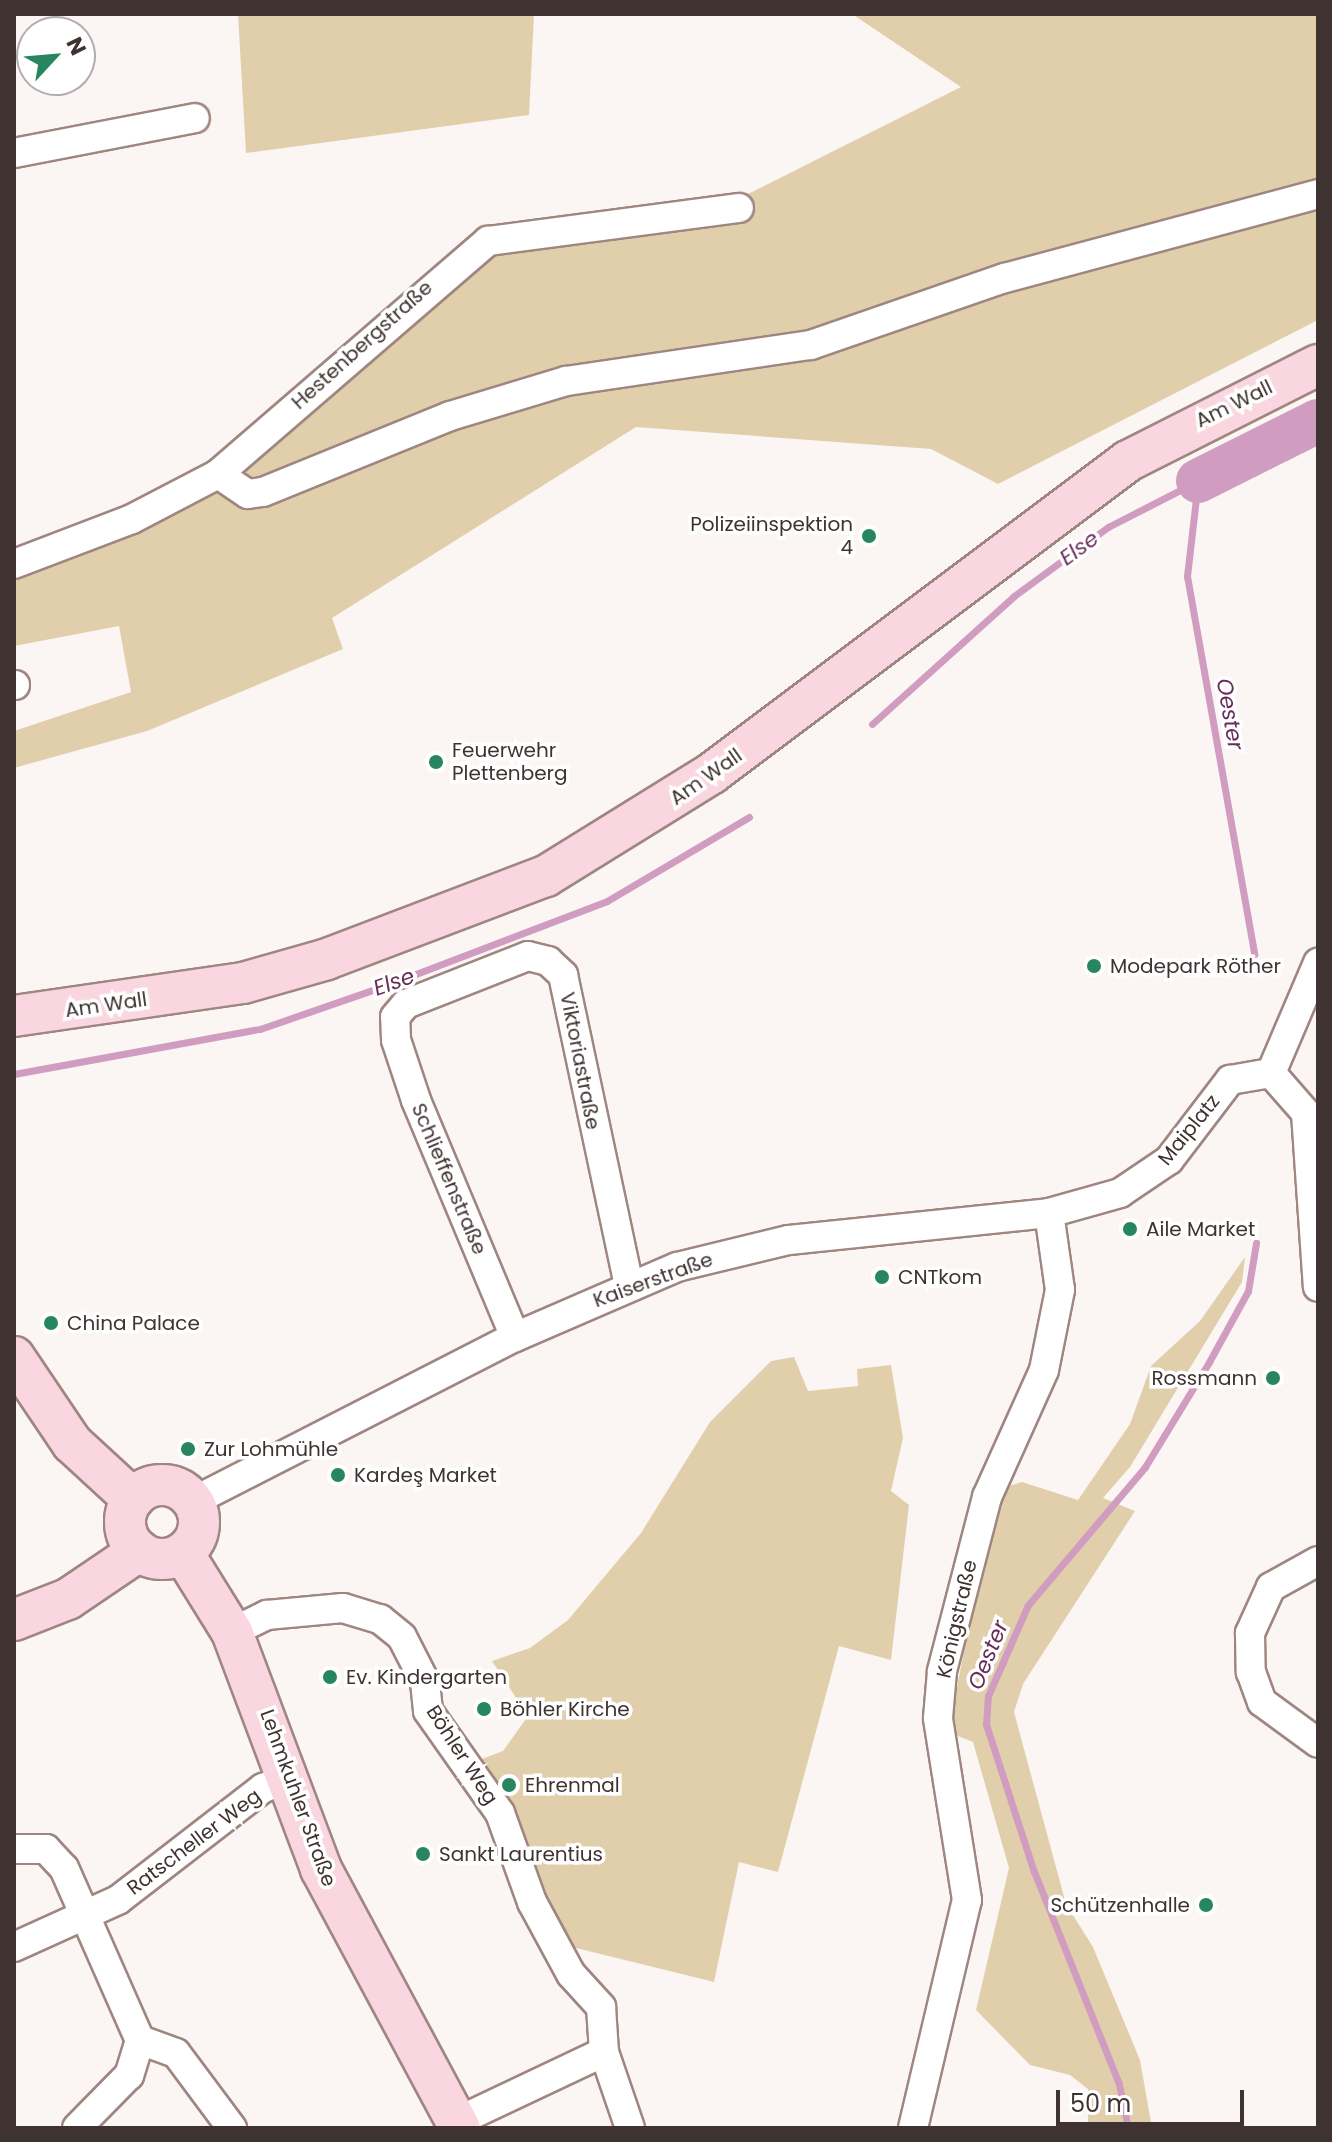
<!DOCTYPE html>
<html>
<head>
<meta charset="utf-8">
<style>
  body { margin:0 }
  #map { position:relative; width:1332px; height:2142px; overflow:hidden; background:#fbf6f4; font-family:Poppins,sans-serif }
  div>[style] { position:absolute }
  .green>* { inset:0; background:#e1cfac }
  .stream>* { height:7px; margin:-3.5px; padding:0 3.5px; transform-origin:3.5px; border-radius:3.5px; background:#d09dc0 }
  .river>* { height:44px; margin:-22px; padding:0 22px; transform-origin:22px; border-radius:22px; background:#d09dc0 }
  .roads { filter:drop-shadow(2px 0 #9f8681) drop-shadow(-2px 0 #9f8681) drop-shadow(0 2px #9f8681) drop-shadow(0 -2px #9f8681) }
  .street>* { height:28px; margin:-14px; padding:0 14px; transform-origin:14px; border-radius:14px; background:#fff }
  .secondary>* { height:40px; margin:-20px; padding:0 20px; transform-origin:20px; border-radius:20px; background:#fad7e0 }
  .secondary>.ring { margin:-20px; padding:0; box-sizing:content-box; background:none; border:40px solid #fad7e0; border-radius:50% }
  .dots>* { width:22px; height:22px; translate:-50% -50%; box-sizing:border-box; border:4px solid #fff; border-radius:50% }
  span { translate:-50% -50%; white-space:nowrap; text-align:center; line-height:1.15; -webkit-text-stroke:7px #fff; paint-order:stroke }
  .street-label { font-size:20px; color:#3e3331 }
  .poi-label { font-size:20px; color:#3e3331 }
  .right { translate:-100% -50%; text-align:right }
  .left { translate:0 -50%; text-align:left }
  .water-label { font-size:22px; color:#692c59; font-style:italic }
  .frame { position:absolute; inset:0; border:16px solid #3e3331; pointer-events:none }
  .north { position:absolute; left:16px; top:16px; width:80px; height:80px; box-sizing:border-box; background:#fff; border:2px solid #b2adad; border-radius:50%; rotate:64deg; font-size:22px; font-weight:700; line-height:32px; text-align:center; color:#3e3331 }
  .north::after { content:''; display:block; margin:auto; width:28px; height:36px; background:#27865f; clip-path:polygon(50% 0,100% 100%,50% 72%,0 100%) }
  .scale { position:absolute; left:1056px; top:2090px; width:188px; height:36px; box-sizing:border-box; border:4px solid #3e3331; border-top:0; padding-left:10px; font-size:24px; line-height:28px; white-space:nowrap; color:#3e3331; -webkit-text-stroke:6px #fff; paint-order:stroke }
</style>
</head>
<body>
<div id="map">
  <div class="green">
    <div style="clip-path:polygon(238px 14px,534px 14px,529px 115px,246px 153px)"></div>
    <div style="clip-path:polygon(852px 14px,1318px 14px,1318px 320px,998px 484px,931px 449px,636px 427px,332px 618px,343px 649px,147px 731px,14px 768px,14px 731px,131px 692px,119px 626px,14px 646px,14px 564px,218px 474px,488px 241px,708px 214px,961px 87px)"></div>
    <div style="clip-path:polygon(1245px 1257px,1242px 1282px,1130px 1467px,1103px 1498px,1135px 1511px,1023px 1684px,1014px 1712px,1066px 1904px,1093px 1947px,1140px 2060px,1152px 2128px,1088px 2128px,1088px 2089px,1070px 2075px,1030px 2065px,976px 2010px,1009px 1868px,973px 1742px,953px 1734px,954px 1702px,996px 1490px,1022px 1482px,1078px 1500px,1130px 1424px,1151px 1366px,1200px 1321px)"></div>
    <div style="clip-path:polygon(794px 1357px,808px 1391px,858px 1386px,857px 1369px,891px 1365px,903px 1438px,891px 1491px,909px 1505px,891px 1660px,839px 1646px,778px 1872px,739px 1862px,714px 1982px,564px 1945px,474px 1762px,503px 1751px,528px 1716px,492px 1661px,530px 1648px,568px 1620px,641px 1533px,710px 1422px,771px 1361px)"></div>
  </div>
  <div class="stream">
    <div style="left:1198px;top:481px;width:96px;rotate:96.6deg"></div>
    <div style="left:1187px;top:576px;width:384px;rotate:79.9deg"></div>
    <div style="left:872px;top:724px;width:191px;rotate:-42deg"></div>
    <div style="left:1014px;top:596px;width:117px;rotate:-36.3deg"></div>
    <div style="left:1108px;top:527px;width:101px;rotate:-27.1deg"></div>
    <div style="left:14px;top:1074px;width:250px;rotate:-10.4deg"></div>
    <div style="left:260px;top:1029px;width:134px;rotate:-19.1deg"></div>
    <div style="left:387px;top:985px;width:235px;rotate:-20.9deg"></div>
    <div style="left:607px;top:901px;width:165px;rotate:-30.6deg"></div>
    <div style="left:1128px;top:2128px;width:45px;rotate:-101.6deg"></div>
    <div style="left:1119px;top:2084px;width:228px;rotate:-111.8deg"></div>
    <div style="left:1034px;top:1872px;width:156px;rotate:-108deg"></div>
    <div style="left:986px;top:1724px;width:28px;rotate:-86deg"></div>
    <div style="left:988px;top:1696px;width:99px;rotate:-66.3deg"></div>
    <div style="left:1028px;top:1605px;width:181px;rotate:-49.7deg"></div>
    <div style="left:1145px;top:1467px;width:123px;rotate:-58.6deg"></div>
    <div style="left:1209px;top:1362px;width:81px;rotate:-61.2deg"></div>
    <div style="left:1248px;top:1291px;width:49px;rotate:-80.5deg"></div>
  </div>
  <div class="river">
    <div style="left:1198px;top:481px;width:134px;rotate:-26.6deg"></div>
  </div>
  <div class="roads">
    <div class="street">
      <div style="left:14px;top:153px;width:184px;rotate:-10.9deg"></div>
      <div style="left:218px;top:474px;width:36px;rotate:34deg"></div>
      <div style="left:248px;top:494px;width:15px;rotate:-8deg"></div>
      <div style="left:263px;top:492px;width:202px;rotate:-22.1deg"></div>
      <div style="left:450px;top:416px;width:121px;rotate:-16.8deg"></div>
      <div style="left:566px;top:381px;width:248px;rotate:-8.4deg"></div>
      <div style="left:811px;top:345px;width:205px;rotate:-19.1deg"></div>
      <div style="left:1005px;top:278px;width:324px;rotate:-15deg"></div>
      <div style="left:14px;top:564px;width:126px;rotate:-20.9deg"></div>
      <div style="left:132px;top:519px;width:97px;rotate:-27.6deg"></div>
      <div style="left:218px;top:474px;width:357px;rotate:-40.8deg"></div>
      <div style="left:488px;top:241px;width:253px;rotate:-7.5deg"></div>
      <div style="left:14px;top:685px;width:1px"></div>
      <div style="left:1271px;top:1073px;width:53px;rotate:48.8deg"></div>
      <div style="left:1306px;top:1113px;width:174px;rotate:86.1deg"></div>
      <div style="left:1271px;top:1073px;width:120px;rotate:-66.9deg"></div>
      <div style="left:515px;top:1337px;width:257px;rotate:-112.7deg"></div>
      <div style="left:416px;top:1100px;width:63px;rotate:-108.4deg"></div>
      <div style="left:396px;top:1040px;width:23px;rotate:-92deg"></div>
      <div style="left:395px;top:1017px;width:17px;rotate:-50deg"></div>
      <div style="left:406px;top:1004px;width:131px;rotate:-21.5deg"></div>
      <div style="left:528px;top:956px;width:21px;rotate:14deg"></div>
      <div style="left:548px;top:961px;width:21px;rotate:43deg"></div>
      <div style="left:563px;top:975px;width:317px;rotate:78deg"></div>
      <div style="left:192px;top:1502px;width:363px;rotate:-27.1deg"></div>
      <div style="left:515px;top:1337px;width:176px;rotate:-23.4deg"></div>
      <div style="left:677px;top:1267px;width:115px;rotate:-13.6deg"></div>
      <div style="left:789px;top:1240px;width:261px;rotate:-5.9deg"></div>
      <div style="left:1049px;top:1213px;width:74px;rotate:-15.7deg"></div>
      <div style="left:1120px;top:1193px;width:59px;rotate:-34deg"></div>
      <div style="left:1169px;top:1160px;width:101px;rotate:-52.7deg"></div>
      <div style="left:1230px;top:1080px;width:42px;rotate:-9.7deg"></div>
      <div style="left:1318px;top:1561px;width:54px;rotate:151deg"></div>
      <div style="left:1271px;top:1587px;width:51px;rotate:114.5deg"></div>
      <div style="left:1250px;top:1633px;width:39px;rotate:89deg"></div>
      <div style="left:1251px;top:1672px;width:32px;rotate:70deg"></div>
      <div style="left:1262px;top:1702px;width:69px;rotate:36.2deg"></div>
      <div style="left:232px;top:1632px;width:39px;rotate:-26deg"></div>
      <div style="left:267px;top:1615px;width:76px;rotate:-5.3deg"></div>
      <div style="left:343px;top:1608px;width:39px;rotate:17deg"></div>
      <div style="left:380px;top:1619px;width:28px;rotate:39deg"></div>
      <div style="left:402px;top:1637px;width:51px;rotate:62.9deg"></div>
      <div style="left:425px;top:1682px;width:29px;rotate:84deg"></div>
      <div style="left:428px;top:1711px;width:125px;rotate:54.8deg"></div>
      <div style="left:500px;top:1813px;width:95px;rotate:70.2deg"></div>
      <div style="left:532px;top:1902px;width:82px;rotate:61.6deg"></div>
      <div style="left:571px;top:1974px;width:45px;rotate:47.7deg"></div>
      <div style="left:601px;top:2007px;width:45px;rotate:86.2deg"></div>
      <div style="left:604px;top:2052px;width:164px;rotate:154.7deg"></div>
      <div style="left:14px;top:1849px;width:32px"></div>
      <div style="left:46px;top:1849px;width:26px;rotate:47deg"></div>
      <div style="left:64px;top:1868px;width:188px;rotate:66.2deg"></div>
      <div style="left:140px;top:2040px;width:37px;rotate:107deg"></div>
      <div style="left:129px;top:2075px;width:74px;rotate:134.5deg"></div>
      <div style="left:14px;top:1947px;width:114px;rotate:-24.3deg"></div>
      <div style="left:118px;top:1900px;width:183px;rotate:-37.7deg"></div>
      <div style="left:263px;top:1788px;width:27px;rotate:-20deg"></div>
      <div style="left:140px;top:2040px;width:38px;rotate:20deg"></div>
      <div style="left:176px;top:2053px;width:94px;rotate:53.3deg"></div>
      <div style="left:604px;top:2052px;width:80px;rotate:71.1deg"></div>
      <div style="left:913px;top:2128px;width:234px;rotate:-76.7deg"></div>
      <div style="left:967px;top:1900px;width:184px;rotate:-99.1deg"></div>
      <div style="left:938px;top:1718px;width:47px;rotate:-85.1deg"></div>
      <div style="left:942px;top:1671px;width:180px;rotate:-75.5deg"></div>
      <div style="left:987px;top:1497px;width:139px;rotate:-65.8deg"></div>
      <div style="left:1044px;top:1370px;width:82px;rotate:-78.7deg"></div>
      <div style="left:1060px;top:1290px;width:78px;rotate:-98.1deg"></div>
    </div>
    <div class="secondary">
      <div style="left:14px;top:1016px;width:231px;rotate:-8.2deg"></div>
      <div style="left:243px;top:983px;width:87px;rotate:-15.9deg"></div>
      <div style="left:327px;top:959px;width:234px;rotate:-20.8deg"></div>
      <div style="left:546px;top:876px;width:195px;rotate:-31.8deg"></div>
      <div style="left:712px;top:773px;width:520px;rotate:-36.87deg"></div>
      <div style="left:1128px;top:461px;width:213px;rotate:-26.8deg"></div>
      <div style="left:14px;top:1357px;width:104px;rotate:56deg"></div>
      <div style="left:72px;top:1443px;width:83px;rotate:42.6deg"></div>
      <div class="ring" style="left:125px;top:1485px;width:34px;height:34px"></div>
      <div style="left:183px;top:1553px;width:93px;rotate:58.2deg"></div>
      <div style="left:232px;top:1632px;width:253px;rotate:69.4deg"></div>
      <div style="left:321px;top:1869px;width:294px;rotate:61.8deg"></div>
      <div style="left:14px;top:1620px;width:58px;rotate:-21.3deg"></div>
      <div style="left:68px;top:1599px;width:86px;rotate:-34.1deg"></div>
    </div>
  </div>
  <div class="dots">
    <div style="left:869px;top:536px;background:#27865f"></div>
    <div style="left:436px;top:762px;background:#27865f"></div>
    <div style="left:1094px;top:966px;background:#27865f"></div>
    <div style="left:1130px;top:1229px;background:#27865f"></div>
    <div style="left:882px;top:1277px;background:#27865f"></div>
    <div style="left:51px;top:1323px;background:#27865f"></div>
    <div style="left:1273px;top:1378px;background:#27865f"></div>
    <div style="left:188px;top:1449px;background:#27865f"></div>
    <div style="left:338px;top:1475px;background:#27865f"></div>
    <div style="left:330px;top:1677px;background:#27865f"></div>
    <div style="left:484px;top:1709px;background:#27865f"></div>
    <div style="left:509px;top:1785px;background:#27865f"></div>
    <div style="left:423px;top:1854px;background:#27865f"></div>
    <div style="left:1206px;top:1905px;background:#27865f"></div>
  </div>
  <div class="street-label">
    <span style="left:362px;top:345px;rotate:-42deg">Hestenbergstraße</span>
    <span style="left:1234px;top:404px;rotate:-26deg">Am Wall</span>
    <span style="left:706px;top:777px;rotate:-35deg">Am Wall</span>
    <span style="left:106px;top:1005px;rotate:-8deg">Am Wall</span>
    <span style="left:580px;top:1061px;rotate:79deg">Viktoriastraße</span>
    <span style="left:1189px;top:1130px;rotate:-51deg">Maiplatz</span>
    <span style="left:449px;top:1179px;rotate:67deg">Schlieffenstraße</span>
    <span style="left:653px;top:1280px;rotate:-20deg">Kaiserstraße</span>
    <span style="left:957px;top:1619px;rotate:-77deg">Königstraße</span>
    <span style="left:462px;top:1755px;rotate:57deg">Böhler Weg</span>
    <span style="left:298px;top:1798px;rotate:70deg">Lehmkuhler Straße</span>
    <span style="left:194px;top:1842px;rotate:-37deg">Ratscheller Weg</span>
  </div>
  <div class="poi-label">
    <span class="right" style="left:853px;top:536px">Polizeiinspektion<br>4</span>
    <span class="left" style="left:452px;top:762px">Feuerwehr<br>Plettenberg</span>
    <span class="left" style="left:1110px;top:966px">Modepark Röther</span>
    <span class="left" style="left:1146px;top:1229px">Aile Market</span>
    <span class="left" style="left:898px;top:1277px">CNTkom</span>
    <span class="left" style="left:67px;top:1323px">China Palace</span>
    <span class="right" style="left:1257px;top:1378px">Rossmann</span>
    <span class="left" style="left:204px;top:1449px">Zur Lohmühle</span>
    <span class="left" style="left:354px;top:1475px">Kardeş Market</span>
    <span class="left" style="left:346px;top:1677px">Ev. Kindergarten</span>
    <span class="left" style="left:500px;top:1709px">Böhler Kirche</span>
    <span class="left" style="left:525px;top:1785px">Ehrenmal</span>
    <span class="left" style="left:439px;top:1854px">Sankt Laurentius</span>
    <span class="right" style="left:1190px;top:1905px">Schützenhalle</span>
  </div>
  <div class="water-label">
    <span style="left:1079px;top:548px;rotate:-36deg">Else</span>
    <span style="left:1230px;top:714px;rotate:80deg">Oester</span>
    <span style="left:394px;top:982px;rotate:-20deg">Else</span>
    <span style="left:988px;top:1655px;rotate:-68deg">Oester</span>
  </div>
  <div class="frame"></div>
  <div class="north">N</div>
  <div class="scale">50 m</div>
</div>
</body>
</html>
